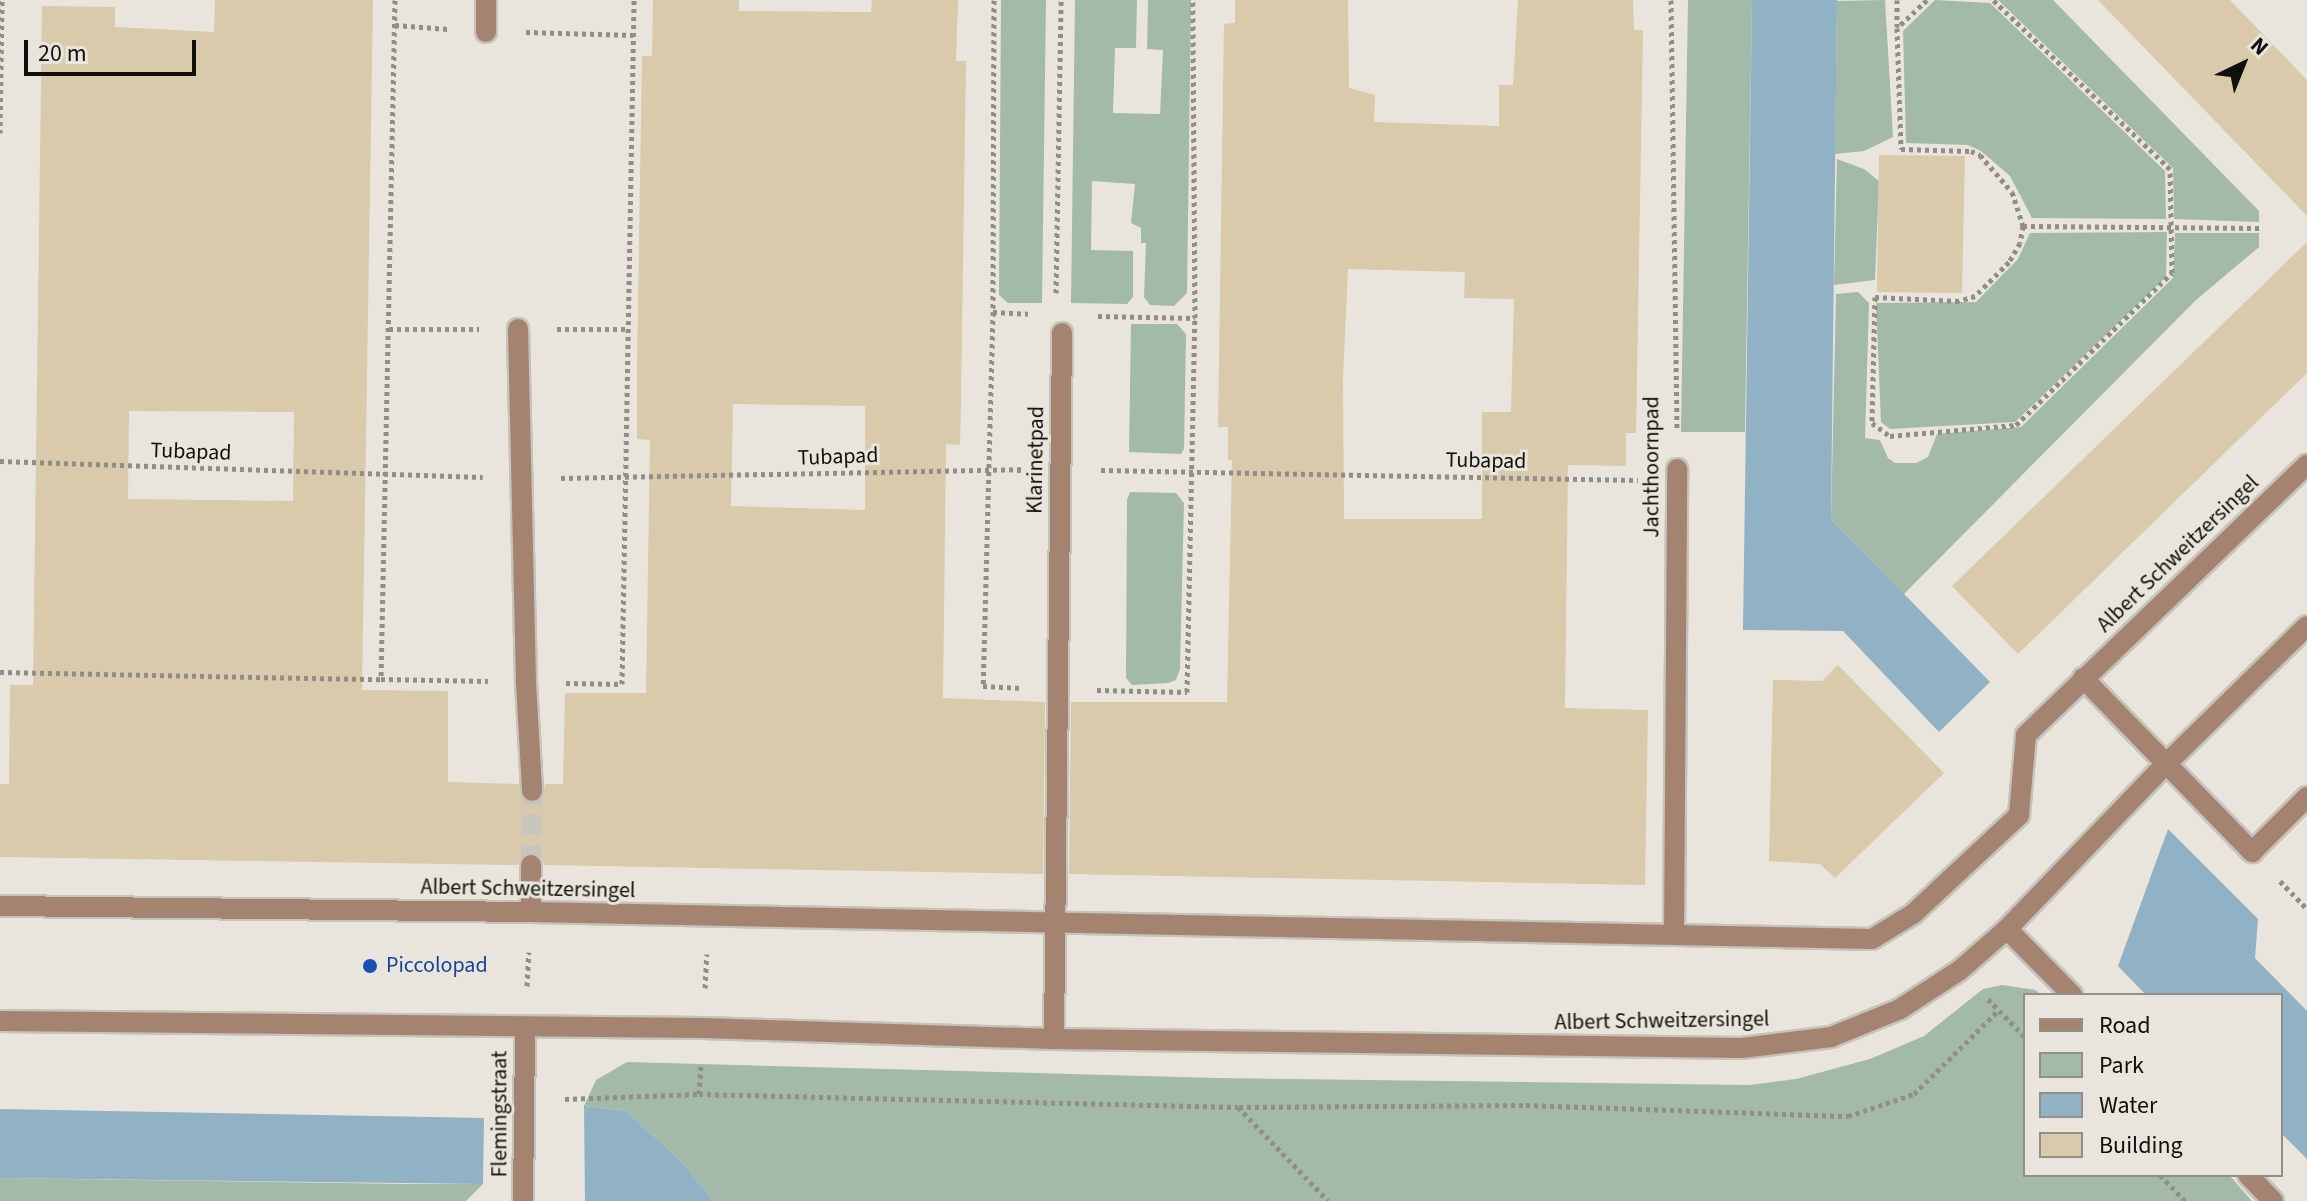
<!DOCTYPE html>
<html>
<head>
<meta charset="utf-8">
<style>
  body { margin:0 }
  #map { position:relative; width:2307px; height:1201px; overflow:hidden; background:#e9e5dc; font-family:"Source Sans 3",sans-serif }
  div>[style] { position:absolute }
  .green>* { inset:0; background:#a3baa9 }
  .water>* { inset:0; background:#91b1c5 }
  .building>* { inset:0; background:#d8caaa }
  .minor-tunnel>* { height:20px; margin-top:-10px; transform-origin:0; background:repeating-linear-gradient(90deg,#c8c5bd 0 20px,transparent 0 30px) }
  .path>* { height:5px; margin-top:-2.5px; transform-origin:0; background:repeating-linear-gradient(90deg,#908e87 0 4px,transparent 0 8px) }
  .roads { filter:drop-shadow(2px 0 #c6c3bb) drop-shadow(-2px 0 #c6c3bb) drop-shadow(0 2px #c6c3bb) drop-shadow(0 -2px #c6c3bb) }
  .minor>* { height:20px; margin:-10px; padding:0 10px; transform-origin:10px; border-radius:10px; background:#a48471 }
  .dots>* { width:22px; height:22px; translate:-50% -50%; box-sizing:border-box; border:4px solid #e9e5dc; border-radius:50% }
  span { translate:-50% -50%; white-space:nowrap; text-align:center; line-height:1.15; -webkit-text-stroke:6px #e9e5dc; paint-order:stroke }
  .street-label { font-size:22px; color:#100f0c }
  .transit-label { font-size:22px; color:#164399 }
  .left { translate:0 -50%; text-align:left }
  .legend { position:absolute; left:2023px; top:993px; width:260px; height:184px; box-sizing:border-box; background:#e9e5dc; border:2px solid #928f89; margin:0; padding:10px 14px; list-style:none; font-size:24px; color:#100f0c }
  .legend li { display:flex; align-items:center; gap:16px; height:40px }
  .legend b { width:40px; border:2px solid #928f89 }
  .north { position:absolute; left:2203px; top:24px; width:80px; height:80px; -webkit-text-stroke:6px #e9e5dc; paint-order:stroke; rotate:43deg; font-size:22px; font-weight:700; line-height:32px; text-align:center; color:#100f0c }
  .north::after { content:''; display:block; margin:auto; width:28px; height:36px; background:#100f0c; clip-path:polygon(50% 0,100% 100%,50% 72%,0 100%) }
  .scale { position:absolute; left:24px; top:40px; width:172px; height:36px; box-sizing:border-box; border:4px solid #100f0c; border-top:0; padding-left:10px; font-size:24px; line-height:28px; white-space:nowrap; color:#100f0c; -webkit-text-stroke:6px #e9e5dc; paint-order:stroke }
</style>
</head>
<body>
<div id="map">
  <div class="green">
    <div style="clip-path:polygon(1001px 0,1046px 0,1042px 303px,1008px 303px,999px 295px)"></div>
    <div style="clip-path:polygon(1075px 0,1137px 0,1136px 48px,1115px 48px,1113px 113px,1160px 114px,1163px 50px,1147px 49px,1148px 0,1191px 0,1187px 293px,1174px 306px,1150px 305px,1144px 297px,1146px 243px,1141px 243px,1141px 228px,1131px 223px,1135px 184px,1092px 181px,1091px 250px,1133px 251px,1133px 297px,1127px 304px,1071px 303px)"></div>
    <div style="clip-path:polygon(1688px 0,1752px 0,1745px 432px,1681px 432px)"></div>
    <div style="clip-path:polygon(1885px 0,1893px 137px,1864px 151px,1835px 154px,1837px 1px)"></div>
    <div style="clip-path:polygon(1935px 0,1990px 3px,2165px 171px,2166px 219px,2032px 218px,2010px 176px,1981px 151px,1968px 145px,1906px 143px,1903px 31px)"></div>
    <div style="clip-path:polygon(1998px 0,2053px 0,2259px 211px,2259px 222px,2174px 219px,2173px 168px)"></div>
    <div style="clip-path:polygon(1837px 159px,1864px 169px,1879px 181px,1875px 280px,1834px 285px)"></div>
    <div style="clip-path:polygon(2167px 232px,2166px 277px,2015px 422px,1890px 429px,1881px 422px,1876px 303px,1976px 302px,2018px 259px,2030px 233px)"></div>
    <div style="clip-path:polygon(2175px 233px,2259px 233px,2259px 247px,2196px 300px,1904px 594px,1831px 519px,1836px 294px,1858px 292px,1869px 303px,1865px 438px,1880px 440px,1888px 458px,1895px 463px,1916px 463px,1928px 457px,1937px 434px,2021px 427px,2173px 278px)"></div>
    <div style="clip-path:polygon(1131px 324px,1177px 324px,1186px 334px,1184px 449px,1181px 454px,1129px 452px)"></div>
    <div style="clip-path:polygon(1130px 492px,1176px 493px,1184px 503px,1180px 669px,1176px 680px,1168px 683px,1132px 685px,1126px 678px,1127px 500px)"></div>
    <div style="clip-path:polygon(2002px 985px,2035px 990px,2042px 995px,2025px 995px,2025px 1175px,2229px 1175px,2252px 1201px,713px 1201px,683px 1163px,626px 1111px,584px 1106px,596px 1080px,627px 1062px,1217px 1078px,1750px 1085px,1796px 1079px,1870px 1059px,1924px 1036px,1983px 989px)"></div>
    <div style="clip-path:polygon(0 1178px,408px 1184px,483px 1184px,466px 1201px,0 1201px)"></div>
  </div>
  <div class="water">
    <div style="clip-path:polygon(1752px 0,1837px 0,1831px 519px,1990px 682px,1939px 732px,1843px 631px,1743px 630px)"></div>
    <div style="clip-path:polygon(2168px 829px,2258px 919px,2255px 958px,2307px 1011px,2307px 1159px,2281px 1133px,2281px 995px,2146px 995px,2118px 966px)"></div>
    <div style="clip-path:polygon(584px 1106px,626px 1111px,683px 1163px,713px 1201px,585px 1201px)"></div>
    <div style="clip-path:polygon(0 1109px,484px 1118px,483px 1184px,0 1178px)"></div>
  </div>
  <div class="building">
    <div style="clip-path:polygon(evenodd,215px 0,373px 0,362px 690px,448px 691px,448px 782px,519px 784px,522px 799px,532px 804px,543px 798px,545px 784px,563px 784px,565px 693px,646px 693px,650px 440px,637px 439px,637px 368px,642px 56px,652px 56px,653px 0,739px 0,739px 11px,871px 12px,872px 0,958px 0,956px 61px,966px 61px,961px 401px,960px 445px,946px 444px,943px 698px,1045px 702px,1043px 874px,544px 865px,542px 858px,532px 852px,524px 854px,518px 865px,0 857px,0 784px,9px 784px,10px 685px,33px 685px,42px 6px,115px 7px,115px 27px,214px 32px,215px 0,733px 404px,865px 406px,865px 510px,731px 506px,733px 404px,215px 0,129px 411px,294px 412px,293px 501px,128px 499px,129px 411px)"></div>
    <div style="clip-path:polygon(evenodd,1235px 0,1348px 0,1349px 88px,1375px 95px,1374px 122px,1499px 126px,1499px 85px,1513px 85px,1518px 0,1633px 0,1634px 30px,1643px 30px,1636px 433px,1626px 433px,1626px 466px,1568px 465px,1565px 708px,1648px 710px,1645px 885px,1069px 874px,1071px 702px,1227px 702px,1232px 460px,1228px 460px,1228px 427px,1218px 427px,1224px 24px,1235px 23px,1235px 0,1348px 269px,1465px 272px,1464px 298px,1514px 299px,1511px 412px,1482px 412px,1482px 519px,1344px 519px,1343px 378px,1348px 269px)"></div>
    <div style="clip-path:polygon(2098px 0,2230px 0,2307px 80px,2307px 216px)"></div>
    <div style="clip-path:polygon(1879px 155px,1965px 156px,1962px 293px,1877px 292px)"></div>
    <div style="clip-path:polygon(2307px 242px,2307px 373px,2018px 654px,1952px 586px)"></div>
    <div style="clip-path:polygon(1838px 665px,1944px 773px,1835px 878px,1820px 864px,1769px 861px,1773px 680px,1822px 681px)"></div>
  </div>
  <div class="minor-tunnel">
    <div style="left:531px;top:865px;width:74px;rotate:-89.2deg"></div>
  </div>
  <div class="path">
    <div style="left:395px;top:0;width:679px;rotate:91.18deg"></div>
    <div style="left:381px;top:679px;width:107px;rotate:1.1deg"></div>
    <div style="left:994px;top:0;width:312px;rotate:90.2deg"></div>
    <div style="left:993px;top:312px;width:374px;rotate:91.5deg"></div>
    <div style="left:983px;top:686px;width:36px;rotate:3deg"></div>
    <div style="left:1671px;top:0;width:431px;rotate:89.2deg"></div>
    <div style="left:1927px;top:0;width:41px;rotate:137deg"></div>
    <div style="left:1897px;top:28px;width:121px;rotate:88.1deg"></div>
    <div style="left:1901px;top:149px;width:70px;rotate:1.6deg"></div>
    <div style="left:1971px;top:151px;width:10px;rotate:24deg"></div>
    <div style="left:1980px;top:155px;width:49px;rotate:49.1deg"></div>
    <div style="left:2012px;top:192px;width:36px;rotate:72deg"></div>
    <div style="left:2023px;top:226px;width:17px;rotate:100deg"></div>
    <div style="left:2020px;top:243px;width:22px;rotate:120deg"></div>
    <div style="left:2009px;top:262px;width:48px;rotate:135deg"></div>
    <div style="left:1975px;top:296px;width:17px;rotate:163deg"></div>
    <div style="left:1959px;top:301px;width:84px;rotate:-177.3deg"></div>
    <div style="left:1875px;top:297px;width:126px;rotate:91.4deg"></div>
    <div style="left:1872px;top:423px;width:22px;rotate:36deg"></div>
    <div style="left:1890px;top:436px;width:126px;rotate:-5deg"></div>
    <div style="left:2016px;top:425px;width:218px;rotate:-44.3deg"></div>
    <div style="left:2172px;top:273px;width:104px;rotate:-91.1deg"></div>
    <div style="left:2170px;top:169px;width:245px;rotate:-136.3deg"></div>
    <div style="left:395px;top:25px;width:53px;rotate:4.3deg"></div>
    <div style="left:1897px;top:27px;width:27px;rotate:-90deg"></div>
    <div style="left:526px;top:32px;width:107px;rotate:1.6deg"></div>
    <div style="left:0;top:133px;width:133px;rotate:-89.1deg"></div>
    <div style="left:2023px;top:226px;width:238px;rotate:0.5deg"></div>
    <div style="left:1056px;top:293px;width:293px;rotate:-89deg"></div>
    <div style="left:993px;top:312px;width:35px;rotate:3deg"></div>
    <div style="left:1098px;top:316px;width:97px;rotate:1.2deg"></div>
    <div style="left:389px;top:329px;width:90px"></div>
    <div style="left:557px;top:329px;width:71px"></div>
    <div style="left:0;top:461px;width:483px;rotate:1.9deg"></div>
    <div style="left:1101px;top:470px;width:537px;rotate:1.07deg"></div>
    <div style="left:561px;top:478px;width:462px;rotate:-1.1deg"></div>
    <div style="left:0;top:672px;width:381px;rotate:1.1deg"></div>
    <div style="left:566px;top:683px;width:56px;rotate:1deg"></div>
    <div style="left:622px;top:684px;width:684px;rotate:-88.99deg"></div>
    <div style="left:1097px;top:690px;width:90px;rotate:1.3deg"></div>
    <div style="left:1187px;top:692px;width:374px;rotate:-88.8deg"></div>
    <div style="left:1195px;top:318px;width:318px;rotate:-90.4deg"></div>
    <div style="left:2280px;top:881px;width:39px;rotate:46deg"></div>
    <div style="left:527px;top:986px;width:34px;rotate:-87deg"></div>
    <div style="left:705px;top:988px;width:34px;rotate:-87deg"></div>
    <div style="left:1988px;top:999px;width:53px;rotate:45.8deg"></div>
    <div style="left:699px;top:1094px;width:28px;rotate:-86deg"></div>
    <div style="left:565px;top:1099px;width:134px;rotate:-2.1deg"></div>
    <div style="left:699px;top:1094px;width:539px;rotate:1.38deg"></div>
    <div style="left:1238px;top:1107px;width:130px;rotate:46.2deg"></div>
    <div style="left:1239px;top:1107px;width:287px;rotate:-0.4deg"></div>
    <div style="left:1526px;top:1105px;width:322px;rotate:2deg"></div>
    <div style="left:1848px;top:1116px;width:70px;rotate:-18.4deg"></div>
    <div style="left:1914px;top:1094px;width:120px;rotate:-44.7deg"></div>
    <div style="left:2160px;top:1175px;width:36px;rotate:46deg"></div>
  </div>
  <div class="roads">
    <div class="minor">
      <div style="left:486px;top:0;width:32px;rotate:90deg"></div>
      <div style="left:518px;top:329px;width:353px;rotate:88.7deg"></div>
      <div style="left:526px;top:682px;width:109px;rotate:86.8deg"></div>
      <div style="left:2083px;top:678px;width:243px;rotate:45.8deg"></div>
      <div style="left:2252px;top:852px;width:78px;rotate:-45deg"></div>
      <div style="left:531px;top:865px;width:47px;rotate:90deg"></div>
      <div style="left:0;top:906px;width:531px;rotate:0.65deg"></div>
      <div style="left:531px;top:912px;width:1341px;rotate:1.15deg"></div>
      <div style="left:1872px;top:939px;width:48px;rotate:-31.4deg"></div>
      <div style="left:1913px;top:914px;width:145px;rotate:-43deg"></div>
      <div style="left:2019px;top:815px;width:80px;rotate:-85deg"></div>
      <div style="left:2026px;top:735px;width:390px;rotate:-43.9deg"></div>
      <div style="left:2007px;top:929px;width:93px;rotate:45.4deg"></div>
      <div style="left:1674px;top:935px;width:466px;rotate:-89.6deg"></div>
      <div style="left:0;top:1021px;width:703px;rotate:0.57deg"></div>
      <div style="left:703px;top:1028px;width:351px;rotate:1.8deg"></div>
      <div style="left:1054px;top:1039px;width:688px;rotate:0.75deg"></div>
      <div style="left:1742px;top:1048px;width:90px;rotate:-7deg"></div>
      <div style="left:1831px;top:1037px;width:74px;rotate:-22.1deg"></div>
      <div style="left:1900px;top:1009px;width:72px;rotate:-33deg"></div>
      <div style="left:1960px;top:970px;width:62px;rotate:-41.1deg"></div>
      <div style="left:2007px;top:929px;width:229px;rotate:-46.1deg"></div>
      <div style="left:2166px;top:764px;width:197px;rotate:-44.4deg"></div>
      <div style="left:1054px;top:1039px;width:706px;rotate:-89.35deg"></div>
      <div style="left:2248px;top:1175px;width:36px;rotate:46deg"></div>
      <div style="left:523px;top:1201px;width:174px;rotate:-89.3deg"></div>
    </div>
  </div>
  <div class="dots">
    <div style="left:370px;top:966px;background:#1a4fb4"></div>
  </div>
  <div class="street-label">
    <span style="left:191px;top:452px;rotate:2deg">Tubapad</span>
    <span style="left:838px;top:457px;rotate:-2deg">Tubapad</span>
    <span style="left:1036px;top:460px;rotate:-89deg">Klarinetpad</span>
    <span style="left:1486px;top:461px;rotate:1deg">Tubapad</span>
    <span style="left:1652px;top:467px;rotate:-90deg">Jachthoornpad</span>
    <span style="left:2178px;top:554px;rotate:-44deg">Albert Schweitzersingel</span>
    <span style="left:528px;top:889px;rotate:1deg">Albert Schweitzersingel</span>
    <span style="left:1662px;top:1021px;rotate:-1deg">Albert Schweitzersingel</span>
    <span style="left:500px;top:1114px;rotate:-90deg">Flemingstraat</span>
  </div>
  <div class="transit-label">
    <span class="left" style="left:386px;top:966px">Piccolopad</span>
  </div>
  <ul class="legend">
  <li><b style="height:10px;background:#a48471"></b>Road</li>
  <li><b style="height:22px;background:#a3baa9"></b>Park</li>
  <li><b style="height:22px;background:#91b1c5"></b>Water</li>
  <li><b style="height:22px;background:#d8caaa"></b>Building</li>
  </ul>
  <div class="north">N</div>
  <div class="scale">20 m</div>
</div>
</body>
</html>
